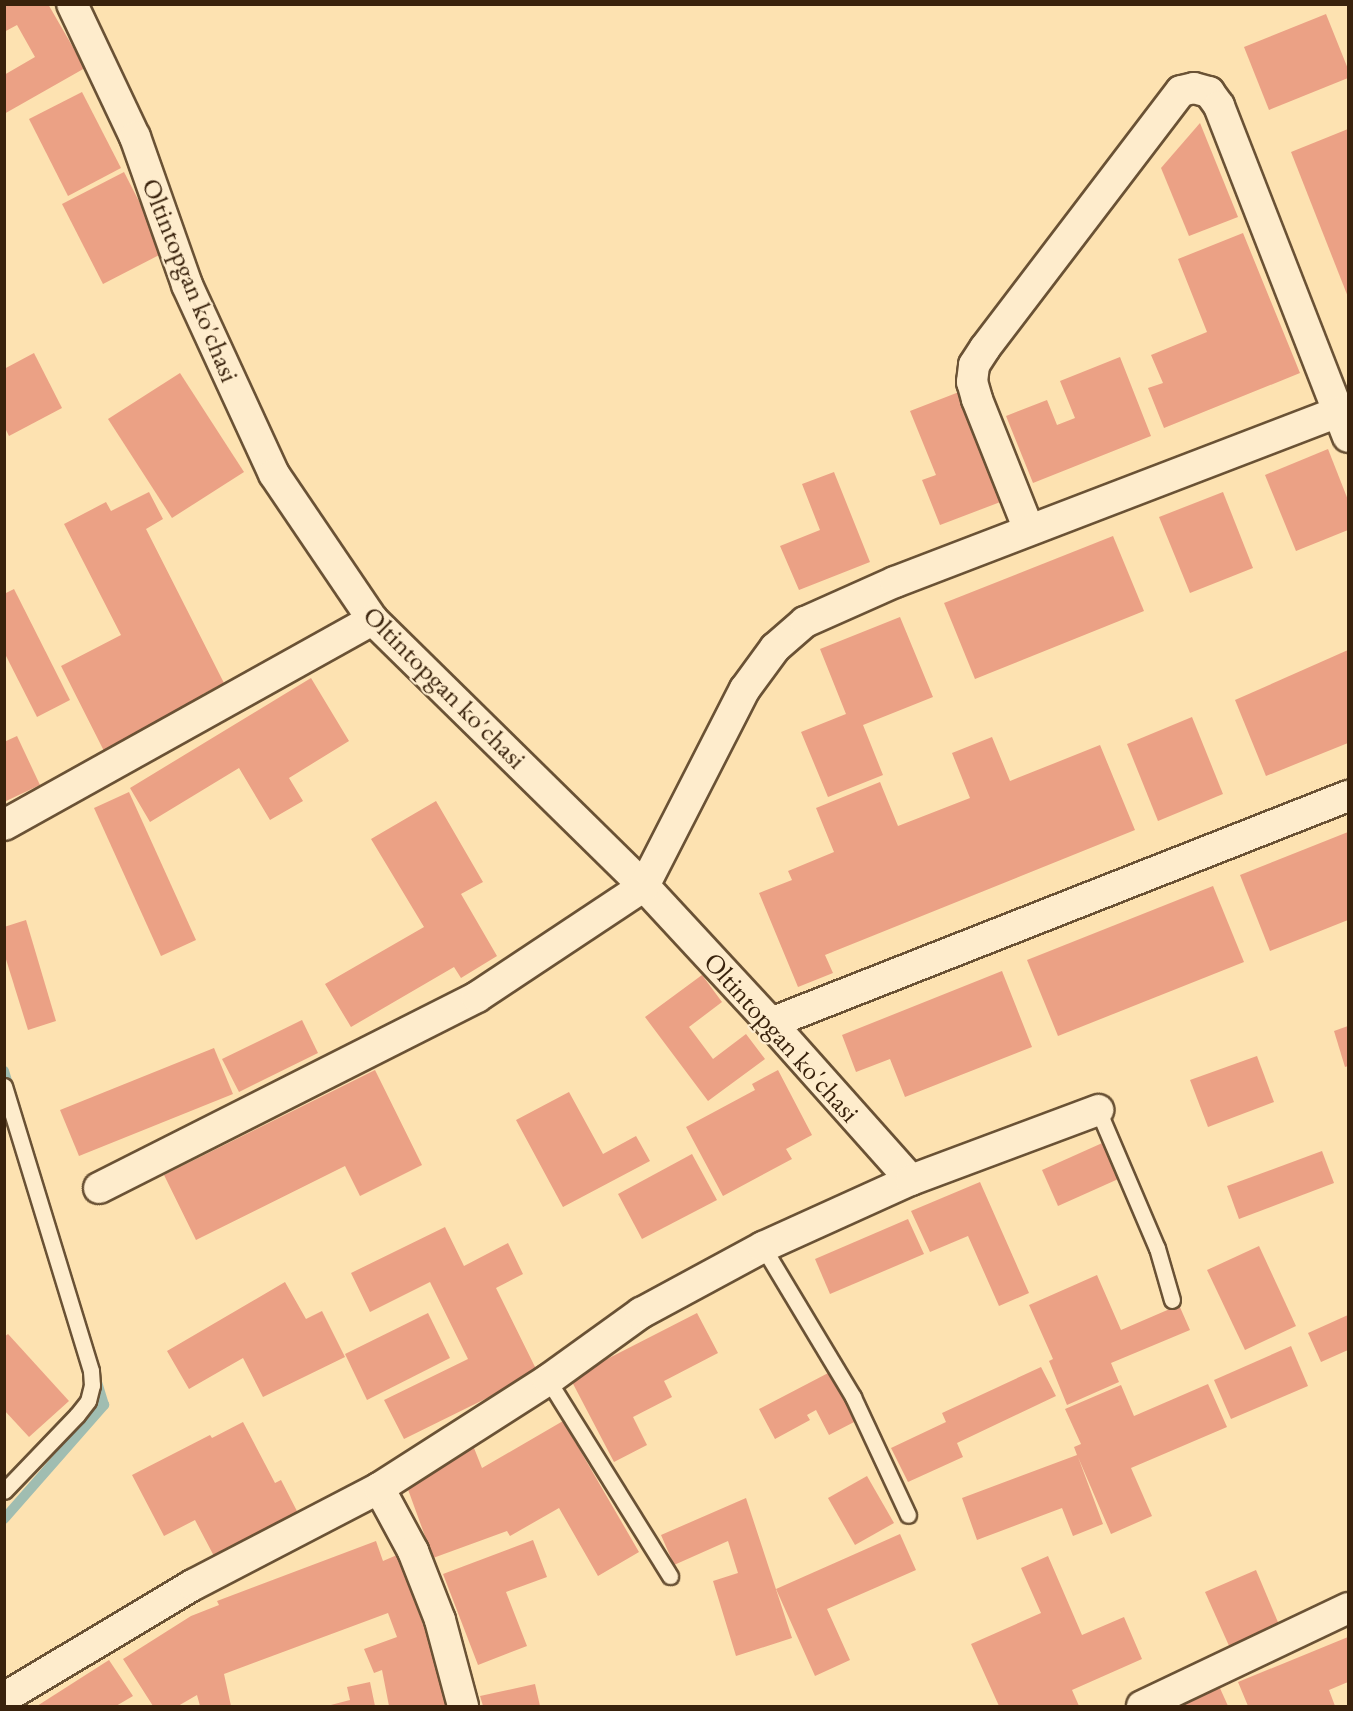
<!DOCTYPE html>
<html>
<head>
<meta charset="utf-8">
<style>
  body { margin:0 }
  #map { position:relative; width:1353px; height:1711px; overflow:hidden; background:#fde2b1; font-family:"EB Garamond",serif }
  div>[style] { position:absolute }
  .stream>* { height:10px; margin:-5px; padding:0 5px; transform-origin:5px; border-radius:5px; background:#a0bdb1 }
  .building>* { inset:0; background:#eba185 }
  .roads { filter:drop-shadow(2px 0 #6a5235) drop-shadow(-2px 0 #6a5235) drop-shadow(0 2px #6a5235) drop-shadow(0 -2px #6a5235) }
  .service>* { height:15px; margin:-7.5px; padding:0 7.5px; transform-origin:7.5px; border-radius:7.5px; background:#feeccc }
  .minor>* { height:30px; margin:-15px; padding:0 15px; transform-origin:15px; border-radius:15px; background:#feeccc }
  span { translate:-50% -50%; white-space:nowrap; text-align:center; line-height:1.15; -webkit-text-stroke:4.5px #feeccc; paint-order:stroke }
  .street-label { font-size:27px; color:#39220c }
  .frame { position:absolute; inset:0; border:6px solid #39220c; pointer-events:none }
</style>
</head>
<body>
<div id="map">
  <div class="stream">
    <div style="left:4px;top:1071px;width:21px;rotate:73deg"></div>
    <div style="left:4px;top:1519px;width:152px;rotate:-48.7deg"></div>
    <div style="left:104px;top:1405px;width:30px;rotate:-107deg"></div>
  </div>
  <div class="building">
    <div style="clip-path:polygon(4px 4px,48px 4px,85px 68px,4px 114px,4px 75px,35px 57px,17px 25px,4px 32px)"></div>
    <div style="clip-path:polygon(1326px 14px,1348px 69px,1348px 78px,1269px 110px,1244px 47px)"></div>
    <div style="clip-path:polygon(82px 92px,121px 168px,68px 196px,29px 119px)"></div>
    <div style="clip-path:polygon(1200px 123px,1238px 217px,1189px 236px,1161px 168px)"></div>
    <div style="clip-path:polygon(1348px 129px,1348px 297px,1291px 152px)"></div>
    <div style="clip-path:polygon(124px 172px,165px 252px,103px 284px,62px 204px)"></div>
    <div style="clip-path:polygon(1243px 233px,1300px 373px,1164px 428px,1148px 388px,1163px 383px,1151px 355px,1207px 332px,1178px 259px)"></div>
    <div style="clip-path:polygon(34px 353px,62px 408px,9px 436px,4px 426px,4px 369px)"></div>
    <div style="clip-path:polygon(1120px 357px,1151px 436px,1033px 483px,1006px 416px,1047px 400px,1057px 425px,1075px 418px,1060px 381px)"></div>
    <div style="clip-path:polygon(180px 373px,244px 472px,172px 518px,108px 419px)"></div>
    <div style="clip-path:polygon(959px 392px,1003px 501px,940px 525px,922px 480px,936px 475px,910px 411px)"></div>
    <div style="clip-path:polygon(1328px 449px,1348px 500px,1348px 530px,1296px 551px,1265px 475px)"></div>
    <div style="clip-path:polygon(834px 472px,870px 562px,799px 590px,780px 546px,820px 530px,802px 484px)"></div>
    <div style="clip-path:polygon(149px 492px,163px 519px,146px 529px,224px 683px,203px 694px,206px 699px,104px 751px,61px 666px,121px 635px,64px 524px,106px 502px,111px 511px)"></div>
    <div style="clip-path:polygon(1223px 492px,1253px 568px,1190px 593px,1159px 517px)"></div>
    <div style="clip-path:polygon(1113px 536px,1144px 611px,975px 679px,944px 603px)"></div>
    <div style="clip-path:polygon(14px 589px,70px 700px,37px 717px,4px 652px,4px 594px)"></div>
    <div style="clip-path:polygon(900px 617px,933px 697px,863px 725px,883px 775px,828px 797px,801px 732px,846px 714px,820px 649px)"></div>
    <div style="clip-path:polygon(1348px 650px,1348px 743px,1266px 776px,1235px 700px)"></div>
    <div style="clip-path:polygon(311px 678px,349px 741px,289px 778px,303px 801px,270px 820px,239px 768px,150px 822px,130px 788px)"></div>
    <div style="clip-path:polygon(1192px 717px,1223px 794px,1158px 821px,1127px 744px)"></div>
    <div style="clip-path:polygon(17px 736px,40px 785px,4px 802px,4px 742px)"></div>
    <div style="clip-path:polygon(992px 737px,1010px 781px,1100px 745px,1135px 830px,825px 955px,833px 973px,798px 987px,759px 893px,792px 880px,788px 871px,834px 852px,816px 808px,880px 782px,898px 826px,970px 798px,952px 753px)"></div>
    <div style="clip-path:polygon(129px 792px,196px 940px,161px 956px,94px 808px)"></div>
    <div style="clip-path:polygon(436px 801px,483px 882px,461px 894px,497px 956px,461px 978px,454px 967px,351px 1027px,325px 984px,424px 927px,371px 839px)"></div>
    <div style="clip-path:polygon(1348px 832px,1348px 920px,1270px 951px,1240px 875px)"></div>
    <div style="clip-path:polygon(1213px 886px,1244px 962px,1058px 1036px,1027px 960px)"></div>
    <div style="clip-path:polygon(26px 920px,56px 1021px,28px 1030px,4px 953px,4px 927px)"></div>
    <div style="clip-path:polygon(1002px 971px,1032px 1047px,905px 1097px,890px 1059px,856px 1072px,842px 1035px)"></div>
    <div style="clip-path:polygon(702px 975px,722px 1002px,689px 1027px,713px 1059px,746px 1034px,765px 1059px,708px 1101px,645px 1017px)"></div>
    <div style="clip-path:polygon(302px 1020px,318px 1053px,239px 1092px,222px 1059px)"></div>
    <div style="clip-path:polygon(1348px 1026px,1348px 1066px,1345px 1067px,1334px 1031px)"></div>
    <div style="clip-path:polygon(214px 1048px,233px 1094px,79px 1156px,60px 1110px)"></div>
    <div style="clip-path:polygon(1257px 1056px,1274px 1102px,1208px 1127px,1190px 1080px)"></div>
    <div style="clip-path:polygon(375px 1070px,422px 1165px,360px 1196px,345px 1166px,196px 1240px,164px 1175px)"></div>
    <div style="clip-path:polygon(778px 1070px,812px 1135px,786px 1149px,792px 1159px,723px 1196px,686px 1127px,755px 1090px,752px 1084px)"></div>
    <div style="clip-path:polygon(569px 1092px,603px 1154px,636px 1136px,650px 1161px,563px 1207px,516px 1120px)"></div>
    <div style="clip-path:polygon(1109px 1140px,1125px 1176px,1058px 1206px,1042px 1170px)"></div>
    <div style="clip-path:polygon(1322px 1151px,1334px 1183px,1239px 1219px,1227px 1186px)"></div>
    <div style="clip-path:polygon(692px 1154px,717px 1200px,642px 1239px,618px 1194px)"></div>
    <div style="clip-path:polygon(980px 1182px,1029px 1293px,999px 1306px,968px 1236px,930px 1252px,911px 1211px)"></div>
    <div style="clip-path:polygon(908px 1219px,924px 1254px,830px 1294px,815px 1259px)"></div>
    <div style="clip-path:polygon(445px 1227px,464px 1266px,508px 1243px,523px 1274px,496px 1288px,538px 1373px,404px 1439px,384px 1400px,468px 1359px,430px 1282px,370px 1312px,351px 1273px)"></div>
    <div style="clip-path:polygon(1259px 1246px,1296px 1326px,1245px 1350px,1207px 1270px)"></div>
    <div style="clip-path:polygon(1097px 1275px,1121px 1330px,1179px 1305px,1190px 1330px,1111px 1363px,1119px 1382px,1067px 1405px,1049px 1361px,1053px 1359px,1029px 1305px)"></div>
    <div style="clip-path:polygon(285px 1282px,306px 1319px,322px 1311px,345px 1357px,263px 1397px,243px 1358px,189px 1389px,167px 1351px)"></div>
    <div style="clip-path:polygon(428px 1313px,450px 1358px,367px 1400px,345px 1354px)"></div>
    <div style="clip-path:polygon(697px 1313px,718px 1353px,664px 1381px,672px 1397px,633px 1417px,647px 1445px,614px 1462px,570px 1378px)"></div>
    <div style="clip-path:polygon(1348px 1315px,1348px 1350px,1321px 1362px,1308px 1333px)"></div>
    <div style="clip-path:polygon(8px 1334px,69px 1401px,29px 1437px,4px 1410px,4px 1337px)"></div>
    <div style="clip-path:polygon(1291px 1346px,1308px 1386px,1231px 1419px,1214px 1380px)"></div>
    <div style="clip-path:polygon(1041px 1367px,1056px 1396px,957px 1443px,963px 1457px,908px 1482px,891px 1448px,946px 1422px,942px 1413px)"></div>
    <div style="clip-path:polygon(832px 1371px,858px 1420px,829px 1435px,816px 1410px,807px 1415px,810px 1420px,775px 1439px,759px 1409px)"></div>
    <div style="clip-path:polygon(1208px 1384px,1227px 1427px,1131px 1468px,1152px 1516px,1111px 1534px,1078px 1457px,1103px 1524px,1073px 1536px,1062px 1508px,977px 1540px,962px 1498px,1077px 1455px,1074px 1447px,1081px 1444px,1065px 1409px,1121px 1385px,1134px 1416px)"></div>
    <div style="clip-path:polygon(563px 1421px,639px 1552px,598px 1576px,559px 1508px,510px 1536px,507px 1531px,433px 1558px,406px 1484px,472px 1443px,482px 1468px)"></div>
    <div style="clip-path:polygon(243px 1422px,275px 1483px,281px 1480px,299px 1515px,215px 1558px,195px 1520px,164px 1536px,132px 1475px,210px 1435px,212px 1438px)"></div>
    <div style="clip-path:polygon(867px 1476px,894px 1523px,855px 1545px,828px 1498px)"></div>
    <div style="clip-path:polygon(746px 1498px,792px 1638px,736px 1656px,713px 1581px,738px 1573px,728px 1541px,674px 1565px,661px 1535px)"></div>
    <div style="clip-path:polygon(900px 1534px,916px 1570px,827px 1609px,850px 1660px,815px 1676px,776px 1589px)"></div>
    <div style="clip-path:polygon(533px 1540px,547px 1577px,506px 1592px,527px 1646px,478px 1665px,443px 1574px)"></div>
    <div style="clip-path:polygon(376px 1541px,383px 1561px,397px 1555px,433px 1651px,439px 1649px,449px 1706px,389px 1706px,382px 1670px,374px 1673px,364px 1649px,397px 1637px,388px 1613px,224px 1674px,231px 1706px,200px 1706px,197px 1695px,178px 1706px,153px 1706px,123px 1659px,191px 1616px,219px 1605px,217px 1601px)"></div>
    <div style="clip-path:polygon(1048px 1556px,1082px 1635px,1124px 1617px,1142px 1659px,1072px 1690px,1079px 1706px,999px 1706px,971px 1644px,1041px 1613px,1021px 1568px)"></div>
    <div style="clip-path:polygon(1256px 1570px,1280px 1627px,1230px 1648px,1205px 1592px)"></div>
    <div style="clip-path:polygon(1348px 1637px,1348px 1682px,1329px 1690px,1335px 1706px,1248px 1706px,1238px 1682px)"></div>
    <div style="clip-path:polygon(109px 1660px,133px 1696px,116px 1706px,37px 1706px)"></div>
    <div style="clip-path:polygon(370px 1682px,375px 1706px,327px 1706px,350px 1700px,347px 1687px)"></div>
    <div style="clip-path:polygon(535px 1684px,540px 1706px,483px 1706px,480px 1696px)"></div>
    <div style="clip-path:polygon(1219px 1686px,1228px 1706px,1171px 1706px)"></div>
  </div>
  <div class="roads">
    <div class="service">
      <div style="left:4px;top:1086px;width:298px;rotate:73deg"></div>
      <div style="left:91px;top:1371px;width:14px;rotate:86deg"></div>
      <div style="left:92px;top:1385px;width:16px;rotate:104deg"></div>
      <div style="left:88px;top:1401px;width:18px;rotate:128deg"></div>
      <div style="left:77px;top:1415px;width:105px;rotate:133.8deg"></div>
      <div style="left:1098px;top:1110px;width:150px;rotate:66.9deg"></div>
      <div style="left:1157px;top:1248px;width:54px;rotate:73.9deg"></div>
      <div style="left:763px;top:1247px;width:175px;rotate:59deg"></div>
      <div style="left:853px;top:1397px;width:130px;rotate:65deg"></div>
      <div style="left:548px;top:1380px;width:231px;rotate:58.1deg"></div>
    </div>
    <div class="minor">
      <div style="left:72px;top:4px;width:147px;rotate:64.7deg"></div>
      <div style="left:135px;top:137px;width:157px;rotate:70.6deg"></div>
      <div style="left:187px;top:285px;width:208px;rotate:65.3deg"></div>
      <div style="left:274px;top:474px;width:176px;rotate:55.9deg"></div>
      <div style="left:373px;top:620px;width:380px;rotate:44.5deg"></div>
      <div style="left:644px;top:886px;width:187px;rotate:47.2deg"></div>
      <div style="left:771px;top:1023px;width:210px;rotate:48.3deg"></div>
      <div style="left:1029px;top:530px;width:141px;rotate:-111.7deg"></div>
      <div style="left:977px;top:399px;width:18px;rotate:-106deg"></div>
      <div style="left:972px;top:382px;width:17px;rotate:-83deg"></div>
      <div style="left:974px;top:365px;width:20px;rotate:-57deg"></div>
      <div style="left:985px;top:348px;width:323px;rotate:-52.7deg"></div>
      <div style="left:1181px;top:91px;width:13px;rotate:-13deg"></div>
      <div style="left:1194px;top:88px;width:16px;rotate:15deg"></div>
      <div style="left:1209px;top:92px;width:17px;rotate:54deg"></div>
      <div style="left:1219px;top:106px;width:355px;rotate:68.7deg"></div>
      <div style="left:4px;top:825px;width:422px;rotate:-29.1deg"></div>
      <div style="left:771px;top:1023px;width:620px;rotate:-21.48deg"></div>
      <div style="left:99px;top:1188px;width:424px;rotate:-26.8deg"></div>
      <div style="left:477px;top:997px;width:201px;rotate:-33.6deg"></div>
      <div style="left:644px;top:886px;width:221px;rotate:-62.9deg"></div>
      <div style="left:745px;top:689px;width:51px;rotate:-53.8deg"></div>
      <div style="left:775px;top:648px;width:40px;rotate:-41deg"></div>
      <div style="left:805px;top:622px;width:98px;rotate:-24deg"></div>
      <div style="left:895px;top:582px;width:475px;rotate:-21deg"></div>
      <div style="left:379px;top:1488px;width:72px;rotate:61.6deg"></div>
      <div style="left:413px;top:1551px;width:74px;rotate:68.6deg"></div>
      <div style="left:440px;top:1620px;width:89px;rotate:75deg"></div>
      <div style="left:4px;top:1698px;width:220px;rotate:-30.9deg"></div>
      <div style="left:193px;top:1585px;width:210px;rotate:-27.5deg"></div>
      <div style="left:379px;top:1488px;width:201px;rotate:-32.6deg"></div>
      <div style="left:548px;top:1380px;width:115px;rotate:-35.8deg"></div>
      <div style="left:641px;top:1313px;width:139px;rotate:-28.4deg"></div>
      <div style="left:763px;top:1247px;width:162px;rotate:-24.4deg"></div>
      <div style="left:911px;top:1180px;width:200px;rotate:-20.5deg"></div>
      <div style="left:1142px;top:1706px;width:228px;rotate:-25.4deg"></div>
    </div>
  </div>
  <div class="street-label">
    <span style="left:191px;top:280px;rotate:68deg">Oltintopgan ko'chasi</span>
    <span style="left:445px;top:687px;rotate:45deg">Oltintopgan ko'chasi</span>
    <span style="left:782px;top:1037px;rotate:48deg">Oltintopgan ko'chasi</span>
  </div>
  <div class="frame"></div>
</div>
</body>
</html>
